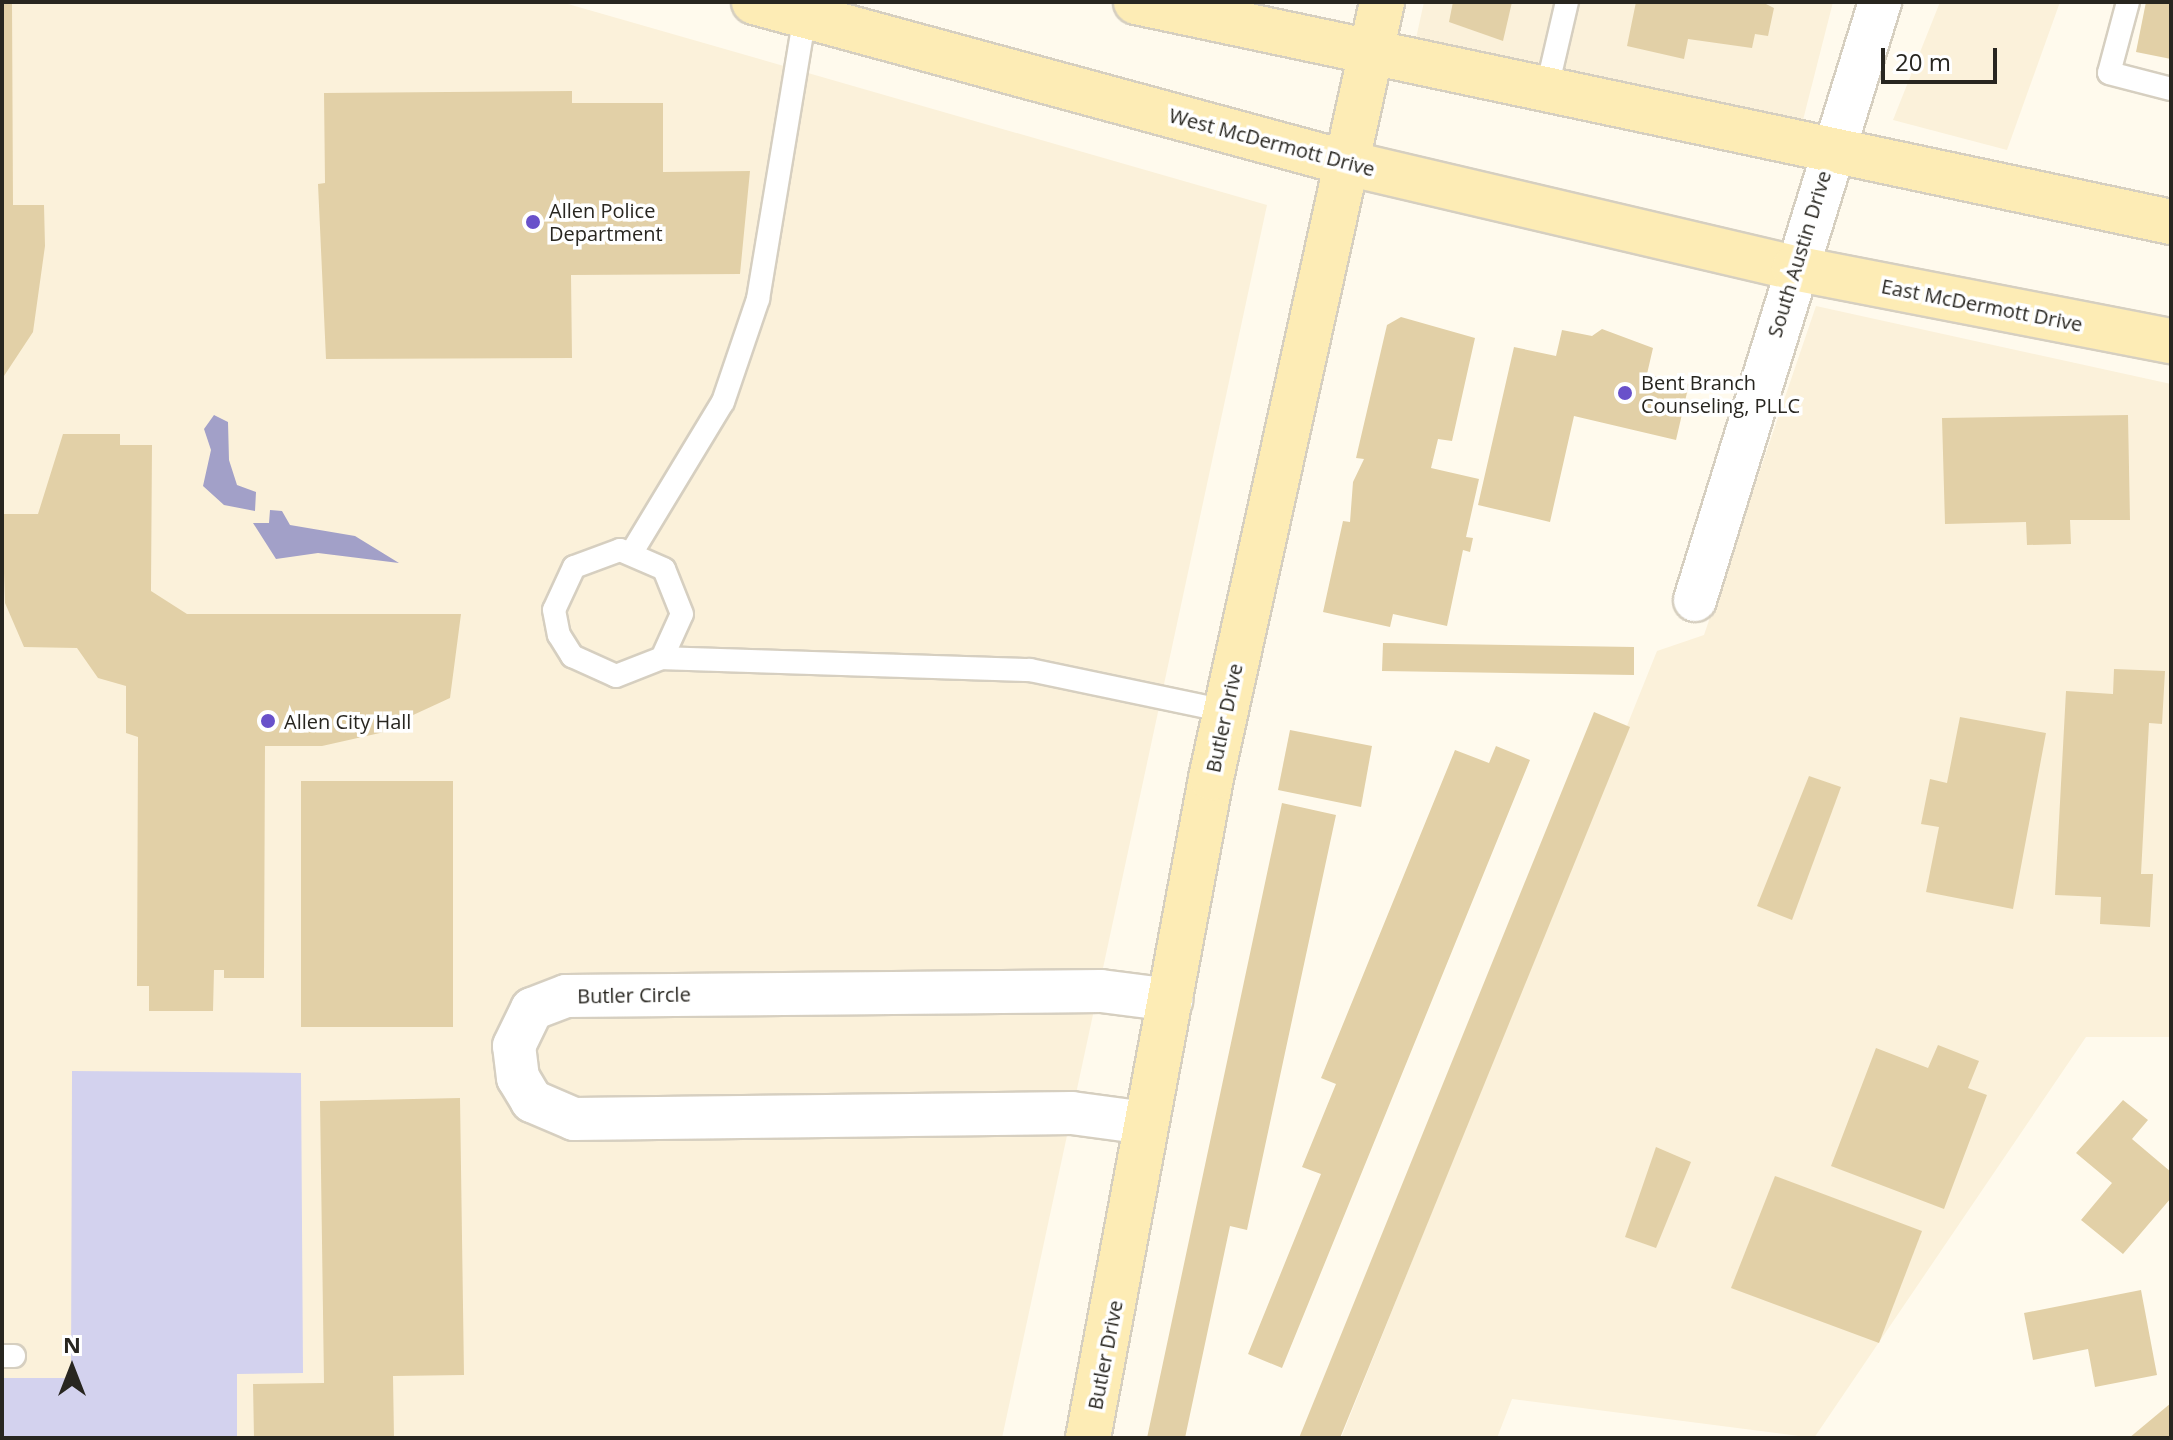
<!DOCTYPE html>
<html>
<head>
<meta charset="utf-8">
<style>
  body { margin:0 }
  #map { position:relative; width:2173px; height:1440px; overflow:hidden; background:#fffaed; font-family:"Open Sans",sans-serif }
  div>[style] { position:absolute }
  .built>* { inset:0; background:#fbf1da }
  .green>* { inset:0; background:#d3d2ee }
  .water>* { inset:0; background:#a2a0c8 }
  .building>* { inset:0; background:#e2d0a7 }
  .roads { filter:drop-shadow(2px 0 #d6cfc0) drop-shadow(-2px 0 #d6cfc0) drop-shadow(0 2px #d6cfc0) drop-shadow(0 -2px #d6cfc0) }
  .lane>* { height:22px; margin:-11px; padding:0 11px; transform-origin:11px; border-radius:11px; background:#fff }
  .street>* { height:42px; margin:-21px; padding:0 21px; transform-origin:21px; border-radius:21px; background:#fff }
  .secondary>* { height:44px; margin:-22px; padding:0 22px; transform-origin:22px; border-radius:22px; background:#fdecb5 }
  .dots>* { width:22px; height:22px; translate:-50% -50%; box-sizing:border-box; border:4px solid #fff; border-radius:50% }
  span { translate:-50% -50%; white-space:nowrap; text-align:center; line-height:1.15; -webkit-text-stroke:7px #fff; paint-order:stroke }
  .street-label { font-size:20px; color:#282620 }
  .poi-label { font-size:20px; color:#282620 }
  .left { translate:0 -50%; text-align:left }
  .frame { position:absolute; inset:0; border:4px solid #282620; pointer-events:none }
  .north { position:absolute; left:32px; top:1328px; width:80px; height:80px; -webkit-text-stroke:6px #fff; paint-order:stroke; rotate:0deg; font-size:22px; font-weight:700; line-height:32px; text-align:center; color:#282620 }
  .north::after { content:''; display:block; margin:auto; width:28px; height:36px; background:#282620; clip-path:polygon(50% 0,100% 100%,50% 72%,0 100%) }
  .scale { position:absolute; left:1881px; top:48px; width:116px; height:36px; box-sizing:border-box; border:4px solid #282620; border-top:0; padding-left:10px; font-size:24px; line-height:28px; white-space:nowrap; color:#282620; -webkit-text-stroke:6px #fff; paint-order:stroke }
</style>
</head>
<body>
<div id="map">
  <div class="built">
    <div style="clip-path:polygon(2px 2px,561px 2px,1267px 205px,1002px 1438px,2px 1438px)"></div>
    <div style="clip-path:polygon(1424px 2px,1833px 2px,1802px 124px,1415px 43px)"></div>
    <div style="clip-path:polygon(1940px 2px,2060px 2px,2007px 150px,1893px 120px)"></div>
    <div style="clip-path:polygon(1816px 306px,2171px 384px,2171px 1037px,2086px 1037px,1814px 1438px,1512px 1399px,1497px 1438px,1341px 1438px,1657px 651px,1704px 635px)"></div>
  </div>
  <div class="green">
    <div style="clip-path:polygon(72px 1071px,301px 1073px,303px 1373px,237px 1374px,237px 1438px,2px 1438px,2px 1378px,71px 1378px)"></div>
  </div>
  <div class="water">
    <div style="clip-path:polygon(214px 415px,228px 422px,229px 460px,237px 485px,256px 492px,255px 511px,224px 505px,203px 486px,211px 450px,204px 429px)"></div>
    <div style="clip-path:polygon(270px 510px,282px 511px,290px 525px,355px 536px,399px 563px,318px 553px,276px 559px,253px 523px,269px 523px)"></div>
  </div>
  <div class="building">
    <div style="clip-path:polygon(2px 2px,12px 2px,13px 205px,44px 205px,45px 246px,33px 332px,2px 379px)"></div>
    <div style="clip-path:polygon(1453px 2px,1512px 2px,1503px 41px,1449px 22px)"></div>
    <div style="clip-path:polygon(1636px 2px,1762px 2px,1774px 8px,1768px 36px,1755px 34px,1752px 48px,1688px 39px,1684px 59px,1627px 46px)"></div>
    <div style="clip-path:polygon(2146px 2px,2171px 2px,2171px 59px,2136px 52px)"></div>
    <div style="clip-path:polygon(572px 91px,572px 103px,663px 103px,663px 172px,750px 171px,740px 274px,571px 275px,572px 358px,326px 359px,318px 184px,325px 183px,324px 93px)"></div>
    <div style="clip-path:polygon(1401px 317px,1475px 338px,1452px 441px,1438px 439px,1431px 468px,1479px 479px,1466px 537px,1473px 538px,1470px 552px,1463px 550px,1447px 626px,1393px 614px,1390px 627px,1323px 612px,1343px 521px,1350px 522px,1353px 482px,1364px 459px,1356px 458px,1387px 325px)"></div>
    <div style="clip-path:polygon(1602px 329px,1653px 348px,1647px 374px,1689px 384px,1676px 440px,1574px 416px,1550px 522px,1478px 505px,1514px 347px,1556px 356px,1562px 330px,1592px 336px)"></div>
    <div style="clip-path:polygon(2128px 415px,2130px 520px,2070px 520px,2071px 544px,2027px 545px,2026px 522px,1945px 524px,1942px 418px)"></div>
    <div style="clip-path:polygon(63px 434px,120px 434px,120px 445px,152px 445px,151px 591px,187px 614px,461px 614px,450px 698px,411px 716px,411px 726px,322px 746px,265px 746px,264px 978px,224px 978px,224px 970px,214px 970px,213px 1011px,149px 1011px,149px 986px,137px 986px,138px 737px,126px 733px,126px 686px,98px 678px,77px 648px,24px 647px,5px 603px,2px 514px,38px 514px)"></div>
    <div style="clip-path:polygon(1383px 643px,1634px 647px,1634px 675px,1382px 671px)"></div>
    <div style="clip-path:polygon(2114px 669px,2165px 671px,2162px 724px,2149px 723px,2141px 874px,2153px 874px,2150px 927px,2100px 924px,2101px 897px,2055px 895px,2066px 691px,2113px 694px)"></div>
    <div style="clip-path:polygon(1594px 712px,1630px 727px,1340px 1438px,1299px 1438px)"></div>
    <div style="clip-path:polygon(1960px 717px,2046px 733px,2013px 909px,1926px 892px,1939px 827px,1921px 824px,1930px 779px,1947px 783px)"></div>
    <div style="clip-path:polygon(1290px 730px,1372px 746px,1361px 807px,1278px 790px)"></div>
    <div style="clip-path:polygon(1496px 746px,1530px 760px,1282px 1368px,1248px 1354px,1321px 1174px,1302px 1167px,1336px 1084px,1321px 1078px,1455px 750px,1489px 763px)"></div>
    <div style="clip-path:polygon(1809px 776px,1841px 787px,1792px 920px,1757px 906px)"></div>
    <div style="clip-path:polygon(301px 781px,453px 781px,453px 1027px,301px 1027px)"></div>
    <div style="clip-path:polygon(1282px 803px,1336px 815px,1247px 1230px,1230px 1226px,1185px 1438px,1147px 1438px)"></div>
    <div style="clip-path:polygon(1938px 1045px,1979px 1061px,1968px 1088px,1987px 1095px,1944px 1209px,1831px 1166px,1876px 1048px,1928px 1068px)"></div>
    <div style="clip-path:polygon(460px 1098px,464px 1375px,393px 1376px,394px 1438px,254px 1438px,253px 1384px,324px 1383px,320px 1101px)"></div>
    <div style="clip-path:polygon(2123px 1100px,2148px 1120px,2132px 1139px,2171px 1172px,2171px 1198px,2123px 1254px,2081px 1220px,2112px 1183px,2076px 1153px)"></div>
    <div style="clip-path:polygon(1656px 1147px,1691px 1162px,1656px 1248px,1625px 1237px)"></div>
    <div style="clip-path:polygon(1775px 1176px,1922px 1231px,1879px 1343px,1731px 1288px)"></div>
    <div style="clip-path:polygon(2141px 1290px,2157px 1375px,2095px 1387px,2088px 1349px,2033px 1360px,2024px 1313px)"></div>
    <div style="clip-path:polygon(2171px 1403px,2171px 1438px,2129px 1438px)"></div>
  </div>
  <div class="roads">
    <div class="lane">
      <div style="left:2128px;top:2px;width:73px;rotate:105deg"></div>
      <div style="left:2109px;top:73px;width:64px;rotate:14.5deg"></div>
      <div style="left:1546px;top:92px;width:92px;rotate:-76.9deg"></div>
      <div style="left:632px;top:552px;width:175px;rotate:-58.8deg"></div>
      <div style="left:723px;top:402px;width:109px;rotate:-71.2deg"></div>
      <div style="left:758px;top:299px;width:289px;rotate:-80.6deg"></div>
      <div style="left:662px;top:658px;width:48px;rotate:-65.6deg"></div>
      <div style="left:682px;top:614px;width:48px;rotate:-111.8deg"></div>
      <div style="left:664px;top:569px;width:48px;rotate:-156.6deg"></div>
      <div style="left:620px;top:550px;width:49px;rotate:159.7deg"></div>
      <div style="left:574px;top:567px;width:47px;rotate:114.9deg"></div>
      <div style="left:554px;top:610px;width:25px;rotate:79deg"></div>
      <div style="left:559px;top:635px;width:25px;rotate:58deg"></div>
      <div style="left:572px;top:656px;width:48px;rotate:24.4deg"></div>
      <div style="left:616px;top:676px;width:49px;rotate:-21.4deg"></div>
      <div style="left:662px;top:658px;width:368px;rotate:1.9deg"></div>
      <div style="left:1030px;top:670px;width:200px;rotate:11.8deg"></div>
      <div style="left:2px;top:1356px;width:12px"></div>
    </div>
    <div class="street">
      <div style="left:1695px;top:600px;width:626px;rotate:-72.81deg"></div>
      <div style="left:1146px;top:1123px;width:75px;rotate:-172.3deg"></div>
      <div style="left:1072px;top:1113px;width:498px;rotate:179.3deg"></div>
      <div style="left:574px;top:1119px;width:46px;rotate:-156.8deg"></div>
      <div style="left:532px;top:1101px;width:27px;rotate:-121deg"></div>
      <div style="left:518px;top:1078px;width:32px;rotate:-97deg"></div>
      <div style="left:514px;top:1046px;width:41px;rotate:-64.1deg"></div>
      <div style="left:532px;top:1009px;width:36px;rotate:-21deg"></div>
      <div style="left:566px;top:996px;width:535px;rotate:-0.54deg"></div>
      <div style="left:1101px;top:991px;width:71px;rotate:7.3deg"></div>
    </div>
    <div class="secondary">
      <div style="left:754px;top:2px;width:614px;rotate:15.19deg"></div>
      <div style="left:1347px;top:163px;width:459px;rotate:13.2deg"></div>
      <div style="left:1794px;top:268px;width:384px;rotate:11deg"></div>
      <div style="left:1136px;top:2px;width:1058px;rotate:12deg"></div>
      <div style="left:1088px;top:1438px;width:671px;rotate:-79.44deg"></div>
      <div style="left:1211px;top:778px;width:795px;rotate:-77.57deg"></div>
    </div>
  </div>
  <div class="dots">
    <div style="left:533px;top:222px;background:#6951ca"></div>
    <div style="left:1625px;top:393px;background:#6951ca"></div>
    <div style="left:268px;top:721px;background:#6951ca"></div>
  </div>
  <div class="street-label">
    <span style="left:1272px;top:142px;rotate:15deg">West McDermott Drive</span>
    <span style="left:1799px;top:254px;rotate:-73deg">South Austin Drive</span>
    <span style="left:1982px;top:305px;rotate:11deg">East McDermott Drive</span>
    <span style="left:1224px;top:718px;rotate:-78deg">Butler Drive</span>
    <span style="left:634px;top:995px;rotate:-1deg">Butler Circle</span>
    <span style="left:1105px;top:1355px;rotate:-79deg">Butler Drive</span>
  </div>
  <div class="poi-label">
    <span class="left" style="left:549px;top:222px">Allen Police<br>Department</span>
    <span class="left" style="left:1641px;top:394px">Bent Branch<br>Counseling, PLLC</span>
    <span class="left" style="left:284px;top:721px">Allen City Hall</span>
  </div>
  <div class="frame"></div>
  <div class="north">N</div>
  <div class="scale">20 m</div>
</div>
</body>
</html>
